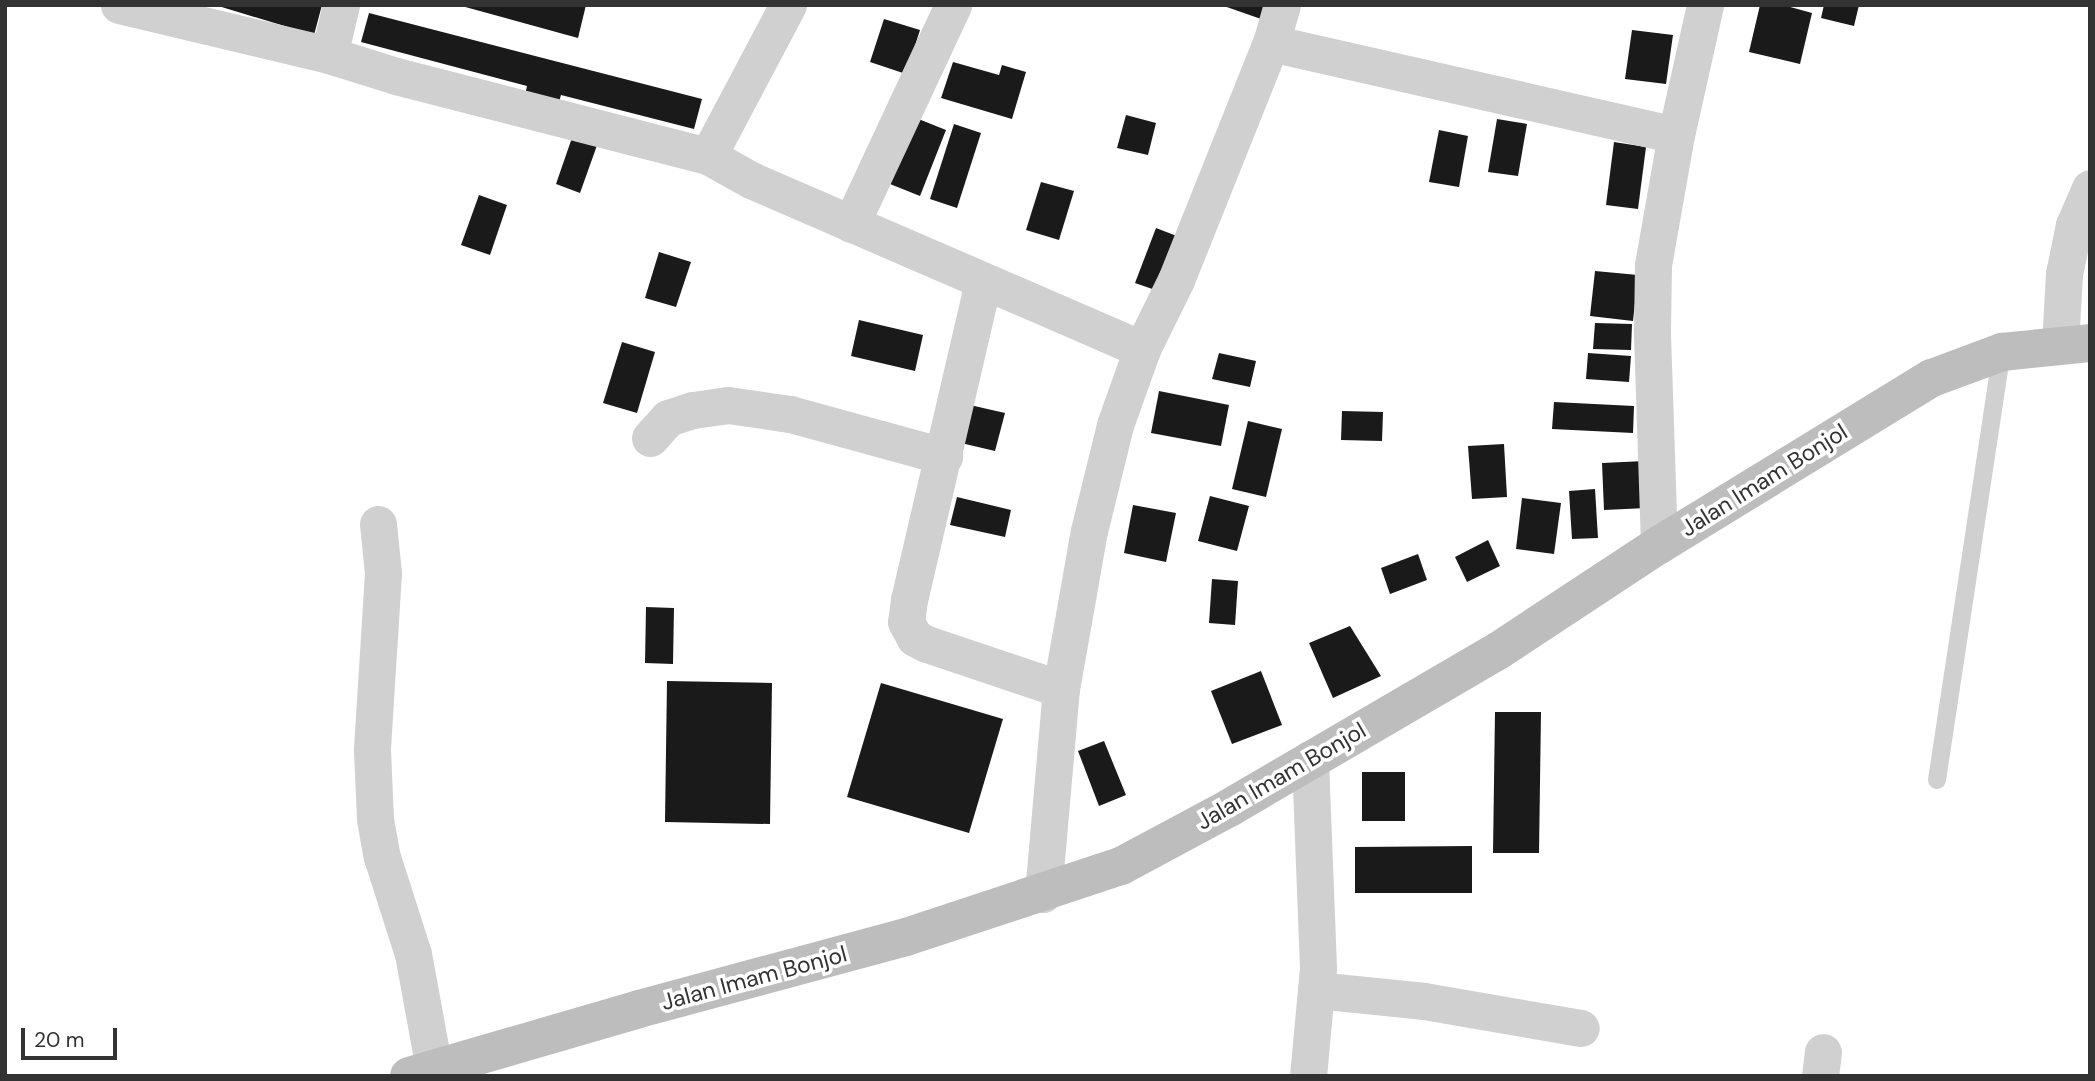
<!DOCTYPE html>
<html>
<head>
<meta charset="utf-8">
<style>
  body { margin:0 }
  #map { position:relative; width:2095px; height:1081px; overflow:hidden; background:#fff; font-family:"DM Sans",sans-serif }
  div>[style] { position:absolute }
  .building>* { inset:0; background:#1a1a1a }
  .lane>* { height:18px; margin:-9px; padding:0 9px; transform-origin:9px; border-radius:9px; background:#d0d0d0 }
  .street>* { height:37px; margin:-18.5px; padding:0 18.5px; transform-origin:18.5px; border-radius:18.5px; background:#d0d0d0 }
  .secondary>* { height:38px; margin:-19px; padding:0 19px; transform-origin:19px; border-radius:19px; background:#bdbdbd }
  span { translate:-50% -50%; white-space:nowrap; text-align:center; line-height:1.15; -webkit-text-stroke:7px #fff; paint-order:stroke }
  .street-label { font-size:23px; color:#333 }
  .frame { position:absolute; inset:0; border:7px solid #333; pointer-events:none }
  .scale { position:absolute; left:21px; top:1028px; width:96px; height:32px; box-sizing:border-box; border:4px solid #333; border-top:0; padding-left:9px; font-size:21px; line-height:24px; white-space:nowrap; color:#333; -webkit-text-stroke:5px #fff; paint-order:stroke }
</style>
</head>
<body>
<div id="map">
  <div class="building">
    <div style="clip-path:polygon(215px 5px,322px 5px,314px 35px)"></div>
    <div style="clip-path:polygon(458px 5px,586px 5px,578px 38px)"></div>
    <div style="clip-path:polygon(1221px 5px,1265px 5px,1261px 19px)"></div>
    <div style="clip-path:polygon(1760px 5px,1783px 5px,1812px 13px,1800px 64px,1749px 52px)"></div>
    <div style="clip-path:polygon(1824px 5px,1859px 5px,1854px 26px,1821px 18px)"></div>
    <div style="clip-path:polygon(369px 13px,702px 99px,694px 129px,561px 95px,556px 113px,523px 104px,527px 86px,361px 42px)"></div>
    <div style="clip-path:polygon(884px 19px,920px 30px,906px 74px,870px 62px)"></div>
    <div style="clip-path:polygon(1632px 30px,1673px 35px,1666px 84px,1625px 79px)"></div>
    <div style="clip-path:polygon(953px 62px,999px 75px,1002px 65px,1026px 72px,1012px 119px,941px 98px)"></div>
    <div style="clip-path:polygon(1126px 115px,1156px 123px,1148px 155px,1117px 148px)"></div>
    <div style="clip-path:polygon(916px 118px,946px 130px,920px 196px,890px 184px)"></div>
    <div style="clip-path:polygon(1497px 119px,1527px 124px,1518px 176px,1488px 172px)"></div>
    <div style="clip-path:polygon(954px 124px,981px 133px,957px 208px,930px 199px)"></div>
    <div style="clip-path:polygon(575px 129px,600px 137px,580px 193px,556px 184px)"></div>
    <div style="clip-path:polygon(1439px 130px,1468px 136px,1459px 187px,1429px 182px)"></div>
    <div style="clip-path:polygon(1614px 142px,1646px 147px,1638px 209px,1606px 205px)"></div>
    <div style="clip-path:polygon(1041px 182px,1074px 191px,1059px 240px,1026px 230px)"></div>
    <div style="clip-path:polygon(479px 195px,507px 205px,490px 255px,461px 245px)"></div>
    <div style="clip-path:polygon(1156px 228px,1182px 238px,1161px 292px,1135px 283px)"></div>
    <div style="clip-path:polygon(659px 252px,691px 262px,676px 307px,645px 298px)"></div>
    <div style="clip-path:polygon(1595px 271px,1638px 275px,1633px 321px,1590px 316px)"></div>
    <div style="clip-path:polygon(859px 320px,923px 335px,915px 371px,851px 356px)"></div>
    <div style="clip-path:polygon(1595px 323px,1632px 324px,1631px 350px,1593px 349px)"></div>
    <div style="clip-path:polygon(622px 342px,655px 352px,637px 413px,603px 403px)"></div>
    <div style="clip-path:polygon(1219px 353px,1256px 361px,1250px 387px,1212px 379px)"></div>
    <div style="clip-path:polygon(1588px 353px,1631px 356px,1629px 382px,1586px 379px)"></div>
    <div style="clip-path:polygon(1159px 391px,1229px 405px,1221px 446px,1151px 433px)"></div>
    <div style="clip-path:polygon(1554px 402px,1634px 406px,1633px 433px,1552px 429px)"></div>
    <div style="clip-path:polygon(970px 405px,1005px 413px,995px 451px,961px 443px)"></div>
    <div style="clip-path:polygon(1342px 411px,1383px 412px,1382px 441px,1341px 440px)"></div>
    <div style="clip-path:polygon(1248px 421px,1282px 429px,1266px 497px,1232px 489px)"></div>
    <div style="clip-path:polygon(1504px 444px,1507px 497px,1472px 499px,1468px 446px)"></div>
    <div style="clip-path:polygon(1645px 461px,1647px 508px,1604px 510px,1602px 463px)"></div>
    <div style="clip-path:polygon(1595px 489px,1598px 538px,1572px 539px,1569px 491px)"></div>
    <div style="clip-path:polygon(1210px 496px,1249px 506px,1237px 551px,1198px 541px)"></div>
    <div style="clip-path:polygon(957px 497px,1011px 510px,1005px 537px,950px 525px)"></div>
    <div style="clip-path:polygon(1522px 498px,1561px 503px,1554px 554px,1516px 549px)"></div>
    <div style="clip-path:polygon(1133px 505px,1176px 513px,1166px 562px,1124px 553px)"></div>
    <div style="clip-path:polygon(1488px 540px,1500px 566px,1467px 582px,1455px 557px)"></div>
    <div style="clip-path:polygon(1418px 554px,1427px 580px,1390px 594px,1381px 568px)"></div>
    <div style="clip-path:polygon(1212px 579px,1238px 581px,1235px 625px,1209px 623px)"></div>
    <div style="clip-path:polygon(646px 607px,674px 608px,673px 664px,645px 663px)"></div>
    <div style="clip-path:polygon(1350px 626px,1381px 676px,1333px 698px,1309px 643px)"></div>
    <div style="clip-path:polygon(1261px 671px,1282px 725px,1232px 744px,1211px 691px)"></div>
    <div style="clip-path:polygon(667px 681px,772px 683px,770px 824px,665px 822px)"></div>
    <div style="clip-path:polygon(881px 683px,1003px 719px,969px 833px,847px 797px)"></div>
    <div style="clip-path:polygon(1495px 712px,1541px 712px,1539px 853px,1493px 853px)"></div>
    <div style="clip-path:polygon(1104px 741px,1126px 795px,1099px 806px,1078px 751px)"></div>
    <div style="clip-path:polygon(1362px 772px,1405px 772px,1405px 821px,1362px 821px)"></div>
    <div style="clip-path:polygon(1472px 846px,1472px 893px,1355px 893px,1355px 847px)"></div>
  </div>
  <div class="lane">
    <div style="left:1937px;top:780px;width:433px;rotate:-81.4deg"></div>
  </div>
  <div class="street">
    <div style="left:119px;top:5px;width:216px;rotate:13.4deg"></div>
    <div style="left:341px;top:5px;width:51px;rotate:103.5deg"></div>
    <div style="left:329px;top:55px;width:70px;rotate:17.4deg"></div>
    <div style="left:396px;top:76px;width:322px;rotate:14.4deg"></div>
    <div style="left:708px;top:156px;width:49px;rotate:29.2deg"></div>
    <div style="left:751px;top:180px;width:426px;rotate:23.4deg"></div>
    <div style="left:1271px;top:43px;width:40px;rotate:-74deg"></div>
    <div style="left:708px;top:156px;width:171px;rotate:-62.1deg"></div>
    <div style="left:851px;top:224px;width:242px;rotate:-65deg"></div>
    <div style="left:983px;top:282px;width:326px;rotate:103.1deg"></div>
    <div style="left:909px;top:599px;width:23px;rotate:97deg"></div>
    <div style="left:906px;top:622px;width:18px;rotate:61deg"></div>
    <div style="left:915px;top:638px;width:13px;rotate:27deg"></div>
    <div style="left:927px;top:644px;width:141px;rotate:18.6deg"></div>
    <div style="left:2060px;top:345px;width:71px;rotate:-86.8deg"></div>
    <div style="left:2064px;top:274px;width:50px;rotate:-78.5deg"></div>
    <div style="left:2074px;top:225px;width:40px;rotate:-66.6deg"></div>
    <div style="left:650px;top:438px;width:27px;rotate:-48deg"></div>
    <div style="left:668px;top:418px;width:26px;rotate:-18deg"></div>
    <div style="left:693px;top:410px;width:35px;rotate:-8deg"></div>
    <div style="left:728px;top:405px;width:63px;rotate:8.3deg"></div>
    <div style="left:790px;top:414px;width:160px;rotate:15.3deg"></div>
    <div style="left:378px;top:524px;width:49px;rotate:84.2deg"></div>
    <div style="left:383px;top:573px;width:177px;rotate:93.6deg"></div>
    <div style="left:372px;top:750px;width:69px;rotate:87.5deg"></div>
    <div style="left:375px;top:819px;width:39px;rotate:80deg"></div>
    <div style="left:382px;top:857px;width:102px;rotate:72.3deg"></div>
    <div style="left:413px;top:954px;width:116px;rotate:79.6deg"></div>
    <div style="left:1659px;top:545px;width:216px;rotate:-91.9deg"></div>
    <div style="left:1652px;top:329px;width:64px;rotate:-89.1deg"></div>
    <div style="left:1653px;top:265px;width:132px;rotate:-80deg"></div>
    <div style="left:1676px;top:135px;width:133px;rotate:-77.4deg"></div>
    <div style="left:1043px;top:894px;width:206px;rotate:-85deg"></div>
    <div style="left:1061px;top:689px;width:160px;rotate:-80deg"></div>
    <div style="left:1089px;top:531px;width:109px;rotate:-76.2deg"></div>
    <div style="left:1115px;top:425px;width:81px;rotate:-70.4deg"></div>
    <div style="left:1142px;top:349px;width:77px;rotate:-63.8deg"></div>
    <div style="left:1176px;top:280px;width:255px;rotate:-68.2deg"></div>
    <div style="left:1271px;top:43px;width:415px;rotate:12.8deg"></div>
    <div style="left:1316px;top:990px;width:109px;rotate:5.8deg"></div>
    <div style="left:1424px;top:1001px;width:159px;rotate:9.8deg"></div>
    <div style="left:1308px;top:1076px;width:108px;rotate:-84.7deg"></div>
    <div style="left:1318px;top:968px;width:209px;rotate:-92.2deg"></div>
    <div style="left:1820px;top:1076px;width:24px;rotate:-83deg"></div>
  </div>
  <div class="secondary">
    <div style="left:409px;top:1076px;width:240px;rotate:-16.2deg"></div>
    <div style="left:639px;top:1009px;width:277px;rotate:-15.1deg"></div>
    <div style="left:906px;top:937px;width:226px;rotate:-18.3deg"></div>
    <div style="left:1121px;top:866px;width:123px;rotate:-28.2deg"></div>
    <div style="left:1229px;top:808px;width:311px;rotate:-30.3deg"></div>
    <div style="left:1498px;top:651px;width:193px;rotate:-33.4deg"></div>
    <div style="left:1659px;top:545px;width:320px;rotate:-31.5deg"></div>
    <div style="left:1932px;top:378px;width:75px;rotate:-20.4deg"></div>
    <div style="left:2002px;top:352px;width:88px;rotate:-5.8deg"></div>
  </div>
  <div class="street-label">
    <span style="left:1764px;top:480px;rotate:-32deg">Jalan Imam Bonjol</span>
    <span style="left:1281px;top:776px;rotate:-30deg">Jalan Imam Bonjol</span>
    <span style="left:754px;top:978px;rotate:-15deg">Jalan Imam Bonjol</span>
  </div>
  <div class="frame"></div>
  <div class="scale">20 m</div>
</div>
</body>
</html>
